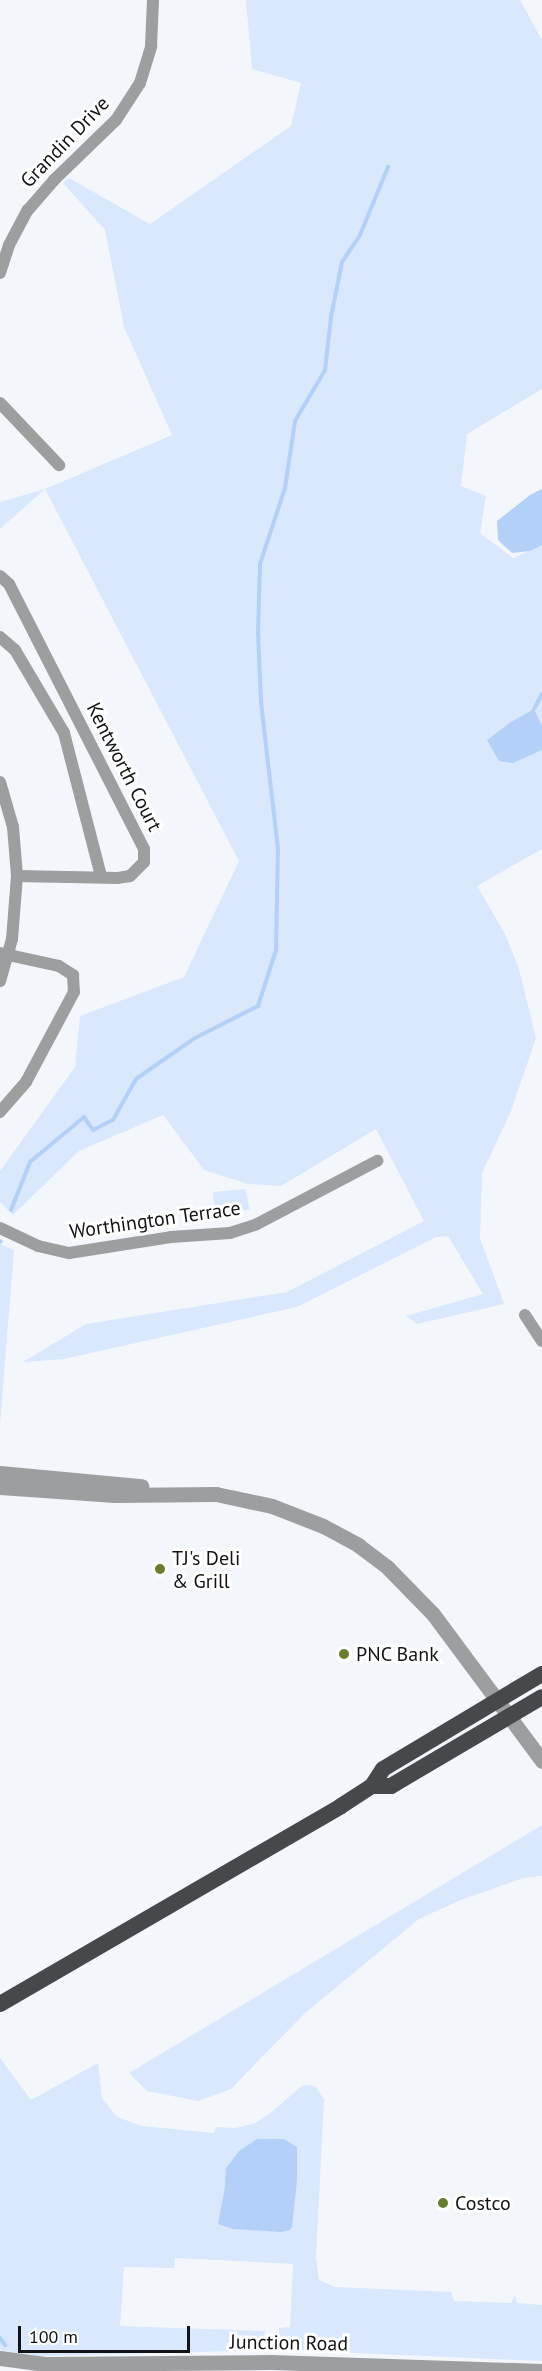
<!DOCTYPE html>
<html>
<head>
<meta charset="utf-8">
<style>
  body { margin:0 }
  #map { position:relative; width:542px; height:2371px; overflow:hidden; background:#f3f7fc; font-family:"PT Sans",sans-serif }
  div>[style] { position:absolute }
  .green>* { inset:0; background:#d9e8fc }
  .water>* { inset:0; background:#b3d0f8 }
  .stream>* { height:4px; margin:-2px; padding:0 2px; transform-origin:2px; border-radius:2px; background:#b3d0f8 }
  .minor>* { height:12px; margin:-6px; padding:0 6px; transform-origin:6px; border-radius:6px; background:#9c9ea0 }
  .tertiary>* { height:15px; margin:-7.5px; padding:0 7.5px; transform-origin:7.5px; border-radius:7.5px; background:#9c9ea0 }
  .trunk>* { height:16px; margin:-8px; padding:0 8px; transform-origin:8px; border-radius:8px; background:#46494c }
  .dots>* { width:16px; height:16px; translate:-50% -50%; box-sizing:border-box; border:3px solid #fff; border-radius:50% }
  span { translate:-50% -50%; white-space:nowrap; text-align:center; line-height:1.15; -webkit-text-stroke:6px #fff; paint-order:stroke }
  .street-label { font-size:20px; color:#121315 }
  .poi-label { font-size:20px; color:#121315 }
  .left { translate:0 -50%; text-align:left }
  .scale { position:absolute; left:18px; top:2326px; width:172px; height:27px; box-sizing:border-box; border:3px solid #121315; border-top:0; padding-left:8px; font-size:18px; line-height:21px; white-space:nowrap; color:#121315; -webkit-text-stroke:4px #fff; paint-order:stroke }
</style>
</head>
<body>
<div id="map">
  <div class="green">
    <div style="clip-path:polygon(246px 0,520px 0,542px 40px,542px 389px,467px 434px,461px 486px,486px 496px,480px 533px,513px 558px,542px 545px,542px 849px,477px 886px,505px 934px,519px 969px,536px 1038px,511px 1111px,482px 1173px,480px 1238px,504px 1304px,417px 1324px,406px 1316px,483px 1294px,448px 1236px,436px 1237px,297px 1307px,64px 1359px,23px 1362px,86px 1324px,287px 1292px,424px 1221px,376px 1129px,281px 1186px,248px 1184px,204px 1170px,163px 1115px,79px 1151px,13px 1215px,0 1202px,0 1171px,75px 1067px,80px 1016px,184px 977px,239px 861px,45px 489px,0 529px,0 502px,45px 489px,172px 435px,124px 327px,105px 230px,63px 183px,69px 178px,150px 224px,291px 126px,301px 83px,252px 69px)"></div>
    <div style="clip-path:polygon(245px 1189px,250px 1209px,224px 1215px,215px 1211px,213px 1192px)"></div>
    <div style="clip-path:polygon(0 1244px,14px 1250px,0 1424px)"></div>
    <div style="clip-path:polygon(542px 1825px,542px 1876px,524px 1878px,463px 1899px,419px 1919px,304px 2014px,231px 2089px,198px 2101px,147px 2091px,129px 2073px)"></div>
    <div style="clip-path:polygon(0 2058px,31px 2100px,98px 2063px,102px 2098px,117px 2117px,142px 2126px,214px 2133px,216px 2127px,236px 2128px,255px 2123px,273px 2111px,299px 2088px,304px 2085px,315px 2086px,324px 2099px,316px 2257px,319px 2280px,335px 2287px,451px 2292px,454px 2301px,511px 2303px,515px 2295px,517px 2303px,542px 2305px,542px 2361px,286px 2350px,282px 2347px,279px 2336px,279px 2328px,290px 2327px,293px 2264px,175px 2258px,174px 2268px,124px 2267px,120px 2326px,265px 2331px,260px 2348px,236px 2351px,40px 2356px,0 2350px)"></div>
  </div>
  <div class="water">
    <div style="clip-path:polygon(542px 489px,542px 545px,530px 551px,512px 553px,498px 540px,497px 521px,530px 495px)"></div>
    <div style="clip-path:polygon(534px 709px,542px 726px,542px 750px,513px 763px,499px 761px,487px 740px,511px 722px)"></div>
    <div style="clip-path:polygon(257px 2139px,284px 2139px,297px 2147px,297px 2180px,292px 2227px,290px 2230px,281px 2232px,233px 2229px,218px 2224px,225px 2187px,226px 2168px,239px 2151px)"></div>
  </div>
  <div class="stream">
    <div style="left:534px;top:709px;width:17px;rotate:-62deg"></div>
    <div style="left:11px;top:1210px;width:52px;rotate:-68.4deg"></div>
    <div style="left:30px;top:1162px;width:70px;rotate:-39.8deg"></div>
    <div style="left:84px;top:1117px;width:16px;rotate:55deg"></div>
    <div style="left:93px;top:1130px;width:22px;rotate:-27deg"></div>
    <div style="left:113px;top:1120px;width:47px;rotate:-60.7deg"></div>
    <div style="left:136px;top:1079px;width:72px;rotate:-34.8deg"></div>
    <div style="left:195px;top:1038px;width:71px;rotate:-26.9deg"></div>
    <div style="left:258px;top:1006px;width:59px;rotate:-72.2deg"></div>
    <div style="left:276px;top:950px;width:101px;rotate:-88.9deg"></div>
    <div style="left:278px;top:849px;width:149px;rotate:-96.6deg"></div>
    <div style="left:261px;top:701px;width:68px;rotate:-92.5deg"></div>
    <div style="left:258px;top:633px;width:69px;rotate:-88.3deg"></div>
    <div style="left:260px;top:564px;width:80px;rotate:-71.8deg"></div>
    <div style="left:285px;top:488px;width:68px;rotate:-81.5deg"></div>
    <div style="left:295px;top:421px;width:59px;rotate:-59.5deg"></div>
    <div style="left:325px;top:370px;width:53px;rotate:-83.5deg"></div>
    <div style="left:331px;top:317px;width:56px;rotate:-78.7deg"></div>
    <div style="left:342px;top:262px;width:32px;rotate:-56deg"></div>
    <div style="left:360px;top:235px;width:74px;rotate:-67.6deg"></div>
    <div style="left:0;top:1242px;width:1px;rotate:-45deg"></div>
    <div style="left:0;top:2338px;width:9px;rotate:54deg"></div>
  </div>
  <div class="minor">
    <div style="left:0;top:273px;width:29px;rotate:-72deg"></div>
    <div style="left:9px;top:245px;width:40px;rotate:-62deg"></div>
    <div style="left:28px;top:210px;width:40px;rotate:-49deg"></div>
    <div style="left:54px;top:180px;width:86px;rotate:-44.1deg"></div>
    <div style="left:116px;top:120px;width:44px;rotate:-57deg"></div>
    <div style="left:140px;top:83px;width:39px;rotate:-73deg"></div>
    <div style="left:151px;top:46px;width:46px;rotate:-87.5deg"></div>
    <div style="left:0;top:403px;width:86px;rotate:46.4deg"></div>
    <div style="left:0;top:576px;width:12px;rotate:42deg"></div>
    <div style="left:9px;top:584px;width:297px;rotate:63deg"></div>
    <div style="left:144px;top:849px;width:13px;rotate:90deg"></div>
    <div style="left:144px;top:862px;width:20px;rotate:135deg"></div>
    <div style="left:130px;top:876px;width:12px;rotate:171deg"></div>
    <div style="left:118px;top:878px;width:101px;rotate:-178.9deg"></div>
    <div style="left:0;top:637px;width:20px;rotate:41deg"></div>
    <div style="left:15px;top:650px;width:96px;rotate:59.4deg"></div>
    <div style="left:64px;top:733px;width:148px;rotate:75.5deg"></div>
    <div style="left:0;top:782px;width:47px;rotate:73.9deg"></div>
    <div style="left:13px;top:827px;width:49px;rotate:85.3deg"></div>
    <div style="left:17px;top:876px;width:63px;rotate:94.5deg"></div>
    <div style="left:12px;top:939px;width:44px;rotate:105.9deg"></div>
    <div style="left:0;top:953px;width:60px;rotate:12.4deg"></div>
    <div style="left:59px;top:966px;width:17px;rotate:33deg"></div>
    <div style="left:73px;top:975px;width:17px;rotate:87deg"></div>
    <div style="left:74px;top:992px;width:102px;rotate:118.1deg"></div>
    <div style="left:26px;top:1082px;width:40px;rotate:131deg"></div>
    <div style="left:0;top:1228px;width:42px;rotate:25.3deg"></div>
    <div style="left:38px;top:1246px;width:32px;rotate:13deg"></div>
    <div style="left:69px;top:1253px;width:103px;rotate:-8.9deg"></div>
    <div style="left:171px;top:1237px;width:59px;rotate:-3.9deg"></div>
    <div style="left:230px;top:1233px;width:28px;rotate:-18deg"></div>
    <div style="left:257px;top:1224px;width:136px;rotate:-27.7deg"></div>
    <div style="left:525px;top:1315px;width:31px;rotate:57deg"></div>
  </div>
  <div class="tertiary">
    <div style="left:0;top:1473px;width:142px;rotate:5.3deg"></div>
    <div style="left:0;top:1487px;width:115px;rotate:4deg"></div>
    <div style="left:115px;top:1495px;width:101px;rotate:-0.6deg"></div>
    <div style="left:216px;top:1494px;width:57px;rotate:12.1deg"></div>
    <div style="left:272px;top:1506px;width:55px;rotate:21.4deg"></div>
    <div style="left:323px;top:1526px;width:40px;rotate:28deg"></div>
    <div style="left:358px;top:1545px;width:38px;rotate:37deg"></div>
    <div style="left:388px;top:1568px;width:64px;rotate:45.6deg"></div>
    <div style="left:433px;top:1614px;width:183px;rotate:53.4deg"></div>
    <div style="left:0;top:2358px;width:45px;rotate:7.6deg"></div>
    <div style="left:45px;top:2364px;width:226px;rotate:-0.5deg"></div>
    <div style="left:271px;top:2362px;width:271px;rotate:1.9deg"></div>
  </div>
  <div class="trunk">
    <div style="left:372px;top:1786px;width:19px"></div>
    <div style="left:391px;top:1786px;width:175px;rotate:-30.5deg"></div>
    <div style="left:0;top:2004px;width:394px;rotate:-30.1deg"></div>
    <div style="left:341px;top:1806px;width:37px;rotate:-33deg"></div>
    <div style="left:372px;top:1786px;width:20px;rotate:-57deg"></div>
    <div style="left:383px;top:1769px;width:185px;rotate:-30.9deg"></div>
  </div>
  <div class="dots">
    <div style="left:160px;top:1569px;background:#687d2d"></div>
    <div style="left:344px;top:1654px;background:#687d2d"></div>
    <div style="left:443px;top:2203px;background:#687d2d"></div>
  </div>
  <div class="street-label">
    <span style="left:65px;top:142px;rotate:-46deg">Grandin Drive</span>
    <span style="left:124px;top:767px;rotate:63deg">Kentworth Court</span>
    <span style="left:155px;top:1220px;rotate:-8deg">Worthington Terrace</span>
    <span style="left:289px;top:2343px;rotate:1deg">Junction Road</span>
  </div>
  <div class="poi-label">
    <span class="left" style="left:172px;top:1570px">TJ's Deli<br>&amp; Grill</span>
    <span class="left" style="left:356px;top:1654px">PNC Bank</span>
    <span class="left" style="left:455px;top:2203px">Costco</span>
  </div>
  <div class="scale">100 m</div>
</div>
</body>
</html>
